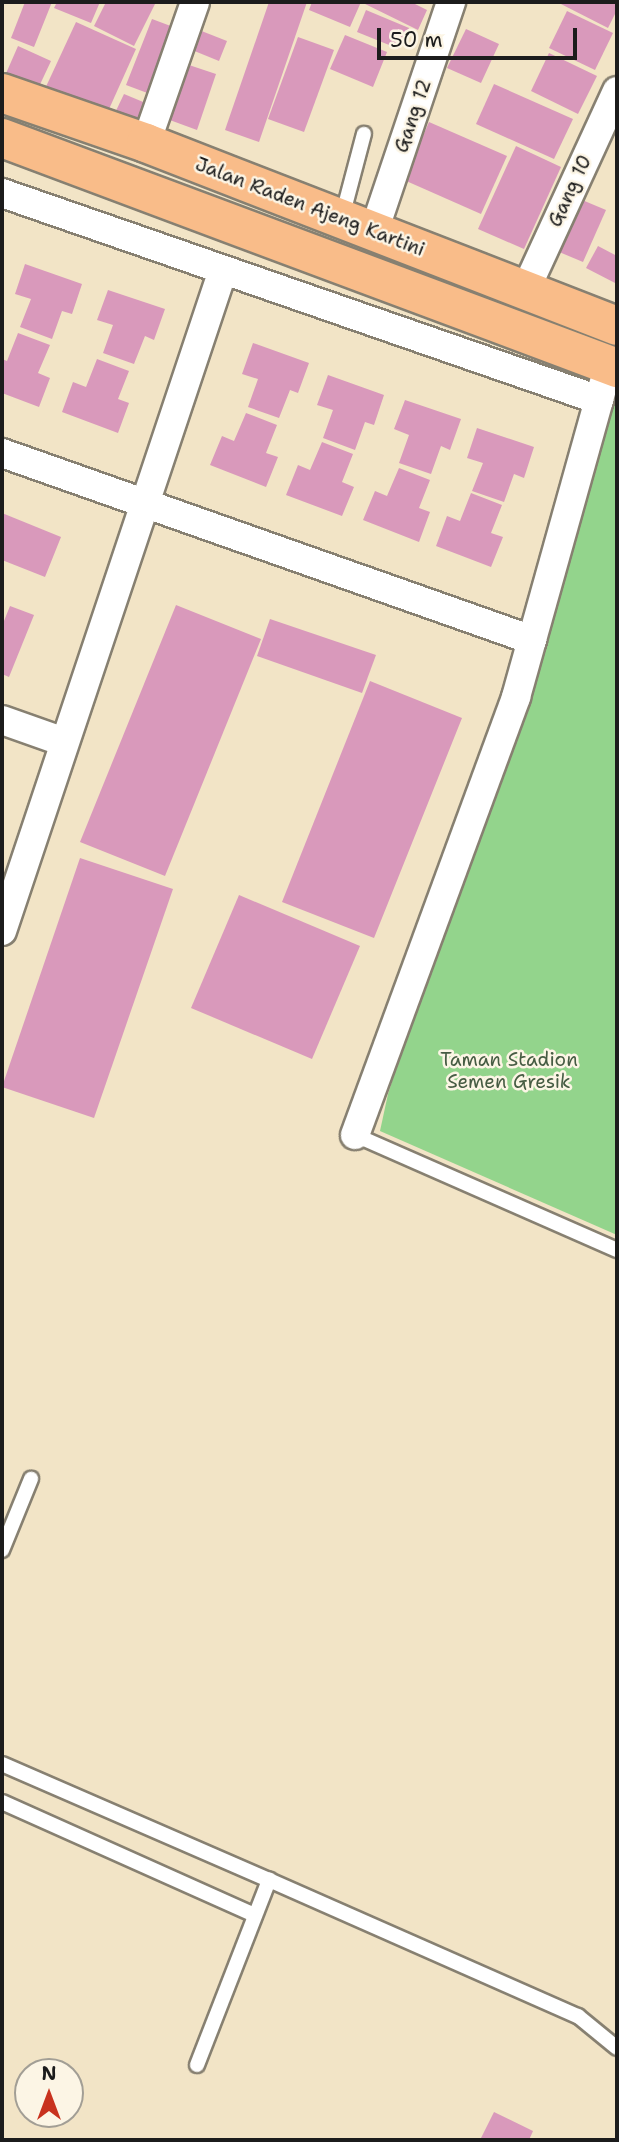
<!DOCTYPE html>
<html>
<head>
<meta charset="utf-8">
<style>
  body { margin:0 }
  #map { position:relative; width:619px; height:2142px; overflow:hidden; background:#f2e4c6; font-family:"Shantell Sans",sans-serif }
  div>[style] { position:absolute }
  .green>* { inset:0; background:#93d48c }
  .building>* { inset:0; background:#d999bb }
  .roads { filter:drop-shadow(2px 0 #878071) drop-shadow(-2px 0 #878071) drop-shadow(0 2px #878071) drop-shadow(0 -2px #878071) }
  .lane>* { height:14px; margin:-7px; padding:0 7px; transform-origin:7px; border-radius:7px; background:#fff }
  .street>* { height:28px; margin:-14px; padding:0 14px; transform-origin:14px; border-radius:14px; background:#fff }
  .highway>* { height:38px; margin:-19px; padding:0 19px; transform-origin:19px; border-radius:19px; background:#f9bc89 }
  span { translate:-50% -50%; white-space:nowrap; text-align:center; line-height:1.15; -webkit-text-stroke:5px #fcf5e5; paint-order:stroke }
  .street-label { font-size:19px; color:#1c1c1c }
  .park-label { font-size:19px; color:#465c43 }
  .frame { position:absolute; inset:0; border:4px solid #1c1c1c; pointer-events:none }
  .north { position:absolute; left:14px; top:2058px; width:70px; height:70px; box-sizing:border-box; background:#fcf5e5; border:2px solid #a29e95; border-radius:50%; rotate:0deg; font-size:19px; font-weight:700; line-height:28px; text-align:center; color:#1c1c1c }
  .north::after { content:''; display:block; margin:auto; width:24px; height:32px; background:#c8321e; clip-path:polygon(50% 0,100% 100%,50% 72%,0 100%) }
  .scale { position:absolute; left:377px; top:28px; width:200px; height:32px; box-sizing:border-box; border:4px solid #1c1c1c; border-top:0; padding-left:9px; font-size:21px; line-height:24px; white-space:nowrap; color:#1c1c1c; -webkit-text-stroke:5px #fcf5e5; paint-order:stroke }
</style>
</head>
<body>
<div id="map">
  <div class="green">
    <div style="clip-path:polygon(617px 381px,617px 1235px,380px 1131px,388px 1094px)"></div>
  </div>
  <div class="building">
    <div style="clip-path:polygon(25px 2px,52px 2px,34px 47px,11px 38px)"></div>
    <div style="clip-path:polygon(57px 2px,100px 2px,91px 23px,54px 8px)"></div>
    <div style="clip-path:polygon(106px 2px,156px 2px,134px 46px,94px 26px)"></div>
    <div style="clip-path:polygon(269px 2px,307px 2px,259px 142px,225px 130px)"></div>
    <div style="clip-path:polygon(312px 2px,411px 2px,427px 10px,418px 30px,361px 2px,350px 27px,309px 10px)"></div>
    <div style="clip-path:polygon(557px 2px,617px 2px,617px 10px,608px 28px)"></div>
    <div style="clip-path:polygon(366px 10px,409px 28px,399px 49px,357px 32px)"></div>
    <div style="clip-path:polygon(567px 11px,613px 33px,595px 70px,549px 48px)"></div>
    <div style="clip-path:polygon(152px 19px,176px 28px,150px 94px,126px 85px)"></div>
    <div style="clip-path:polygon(76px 22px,136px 49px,105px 118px,44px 91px)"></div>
    <div style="clip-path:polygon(466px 29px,499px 44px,481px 83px,447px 68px)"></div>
    <div style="clip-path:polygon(199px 30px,227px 41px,219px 61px,192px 50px)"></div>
    <div style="clip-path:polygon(345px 35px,387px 52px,373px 87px,330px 69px)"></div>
    <div style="clip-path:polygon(298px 37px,334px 50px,304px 132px,268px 119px)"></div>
    <div style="clip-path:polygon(18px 46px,51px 61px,36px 93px,4px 78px)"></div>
    <div style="clip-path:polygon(549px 53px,597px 76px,578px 114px,531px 91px)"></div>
    <div style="clip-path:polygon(186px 64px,216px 74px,197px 130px,167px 119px)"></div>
    <div style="clip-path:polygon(494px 84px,573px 119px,554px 159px,476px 124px)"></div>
    <div style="clip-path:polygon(124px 94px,148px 104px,138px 128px,113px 117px)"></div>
    <div style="clip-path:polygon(429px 122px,507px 156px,481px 214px,404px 180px)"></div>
    <div style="clip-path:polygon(516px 146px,561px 167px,524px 249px,478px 229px)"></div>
    <div style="clip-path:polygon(575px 197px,606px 210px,583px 262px,552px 249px)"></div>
    <div style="clip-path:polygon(598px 246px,617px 256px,617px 284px,586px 268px)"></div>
    <div style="clip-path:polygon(25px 264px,82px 284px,72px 314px,62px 311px,52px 339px,20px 327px,31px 299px,15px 294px)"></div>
    <div style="clip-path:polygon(108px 290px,165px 309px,154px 340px,145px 336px,134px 364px,103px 353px,113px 325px,97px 320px)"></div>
    <div style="clip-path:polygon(18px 333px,50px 345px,38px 373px,50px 378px,39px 407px,2px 393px,2px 359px,7px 361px)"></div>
    <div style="clip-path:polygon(253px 343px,309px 363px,298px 393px,290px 390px,279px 418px,248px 407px,258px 379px,242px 374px)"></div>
    <div style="clip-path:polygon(97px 359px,129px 371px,118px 399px,129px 403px,118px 433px,62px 412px,73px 382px,86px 387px)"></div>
    <div style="clip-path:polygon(328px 375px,384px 395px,374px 425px,365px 422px,355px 450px,323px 438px,333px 410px,317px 405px)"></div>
    <div style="clip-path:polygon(405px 400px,461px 419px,450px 450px,441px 446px,431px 474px,399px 463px,409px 435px,394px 429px)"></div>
    <div style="clip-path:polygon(246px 413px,277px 425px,266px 453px,278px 457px,266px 487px,210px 465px,222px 436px,234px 441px)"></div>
    <div style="clip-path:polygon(477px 428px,534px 447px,524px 478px,514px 474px,504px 502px,472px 491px,483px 463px,467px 458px)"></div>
    <div style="clip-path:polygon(322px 442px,353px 454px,342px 482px,354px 487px,342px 516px,286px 495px,298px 465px,310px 470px)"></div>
    <div style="clip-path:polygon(399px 468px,430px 480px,419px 508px,430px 512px,419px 542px,363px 520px,375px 491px,387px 496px)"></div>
    <div style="clip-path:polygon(471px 493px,502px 505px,491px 533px,503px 537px,491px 567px,436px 546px,447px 516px,460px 521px)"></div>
    <div style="clip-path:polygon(2px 513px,61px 537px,45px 577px,2px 560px)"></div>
    <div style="clip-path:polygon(176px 605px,261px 639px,165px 876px,80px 842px)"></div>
    <div style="clip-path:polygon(10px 606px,34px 615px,9px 677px,2px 674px,2px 626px)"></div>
    <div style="clip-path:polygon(270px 619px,376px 655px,362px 693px,257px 656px)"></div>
    <div style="clip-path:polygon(370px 681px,462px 718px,374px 938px,282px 902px)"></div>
    <div style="clip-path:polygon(80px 858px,173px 889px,94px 1118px,2px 1087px)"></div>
    <div style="clip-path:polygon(239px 895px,360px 946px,312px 1059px,191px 1008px)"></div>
    <div style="clip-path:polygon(494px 2112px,533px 2131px,529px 2140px,480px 2140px)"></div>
  </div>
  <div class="roads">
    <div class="lane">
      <div style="left:342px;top:217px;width:86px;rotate:-75.2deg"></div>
      <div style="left:355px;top:1135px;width:286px;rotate:23.7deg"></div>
      <div style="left:2px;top:1550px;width:77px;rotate:-67.8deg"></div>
      <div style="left:2px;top:1764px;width:291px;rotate:23.5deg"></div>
      <div style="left:2px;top:1802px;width:277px;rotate:24.1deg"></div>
      <div style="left:197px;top:2065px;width:199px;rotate:-68.7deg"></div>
      <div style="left:269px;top:1880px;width:338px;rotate:23.8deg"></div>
      <div style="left:578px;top:2016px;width:50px;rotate:39.4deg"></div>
    </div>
    <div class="street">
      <div style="left:146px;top:143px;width:149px;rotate:-70.8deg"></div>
      <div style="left:2px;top:193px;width:632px;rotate:19.12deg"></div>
      <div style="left:374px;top:231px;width:242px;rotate:-71.4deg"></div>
      <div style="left:525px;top:291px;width:220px;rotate:-65.3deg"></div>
      <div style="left:2px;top:453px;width:562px;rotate:19.43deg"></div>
      <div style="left:2px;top:720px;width:66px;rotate:19.5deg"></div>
      <div style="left:2px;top:931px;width:697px;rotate:-71.51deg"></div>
      <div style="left:355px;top:1135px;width:467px;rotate:-69.8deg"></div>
      <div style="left:516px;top:697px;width:345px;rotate:-74.4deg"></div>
    </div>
    <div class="highway">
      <div style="left:2px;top:93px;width:152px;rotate:19.1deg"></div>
      <div style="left:146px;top:143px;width:505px;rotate:21.23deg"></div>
      <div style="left:2px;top:138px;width:657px;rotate:20.5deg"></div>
    </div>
  </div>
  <div class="street-label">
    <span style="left:413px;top:116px;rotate:-71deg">Gang 12</span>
    <span style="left:570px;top:191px;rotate:-65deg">Gang 10</span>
    <span style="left:310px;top:207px;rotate:21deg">Jalan Raden Ajeng Kartini</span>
  </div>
  <div class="park-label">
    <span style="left:509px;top:1071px">Taman Stadion<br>Semen Gresik</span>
  </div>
  <div class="frame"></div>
  <div class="north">N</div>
  <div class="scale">50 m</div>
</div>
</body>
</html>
